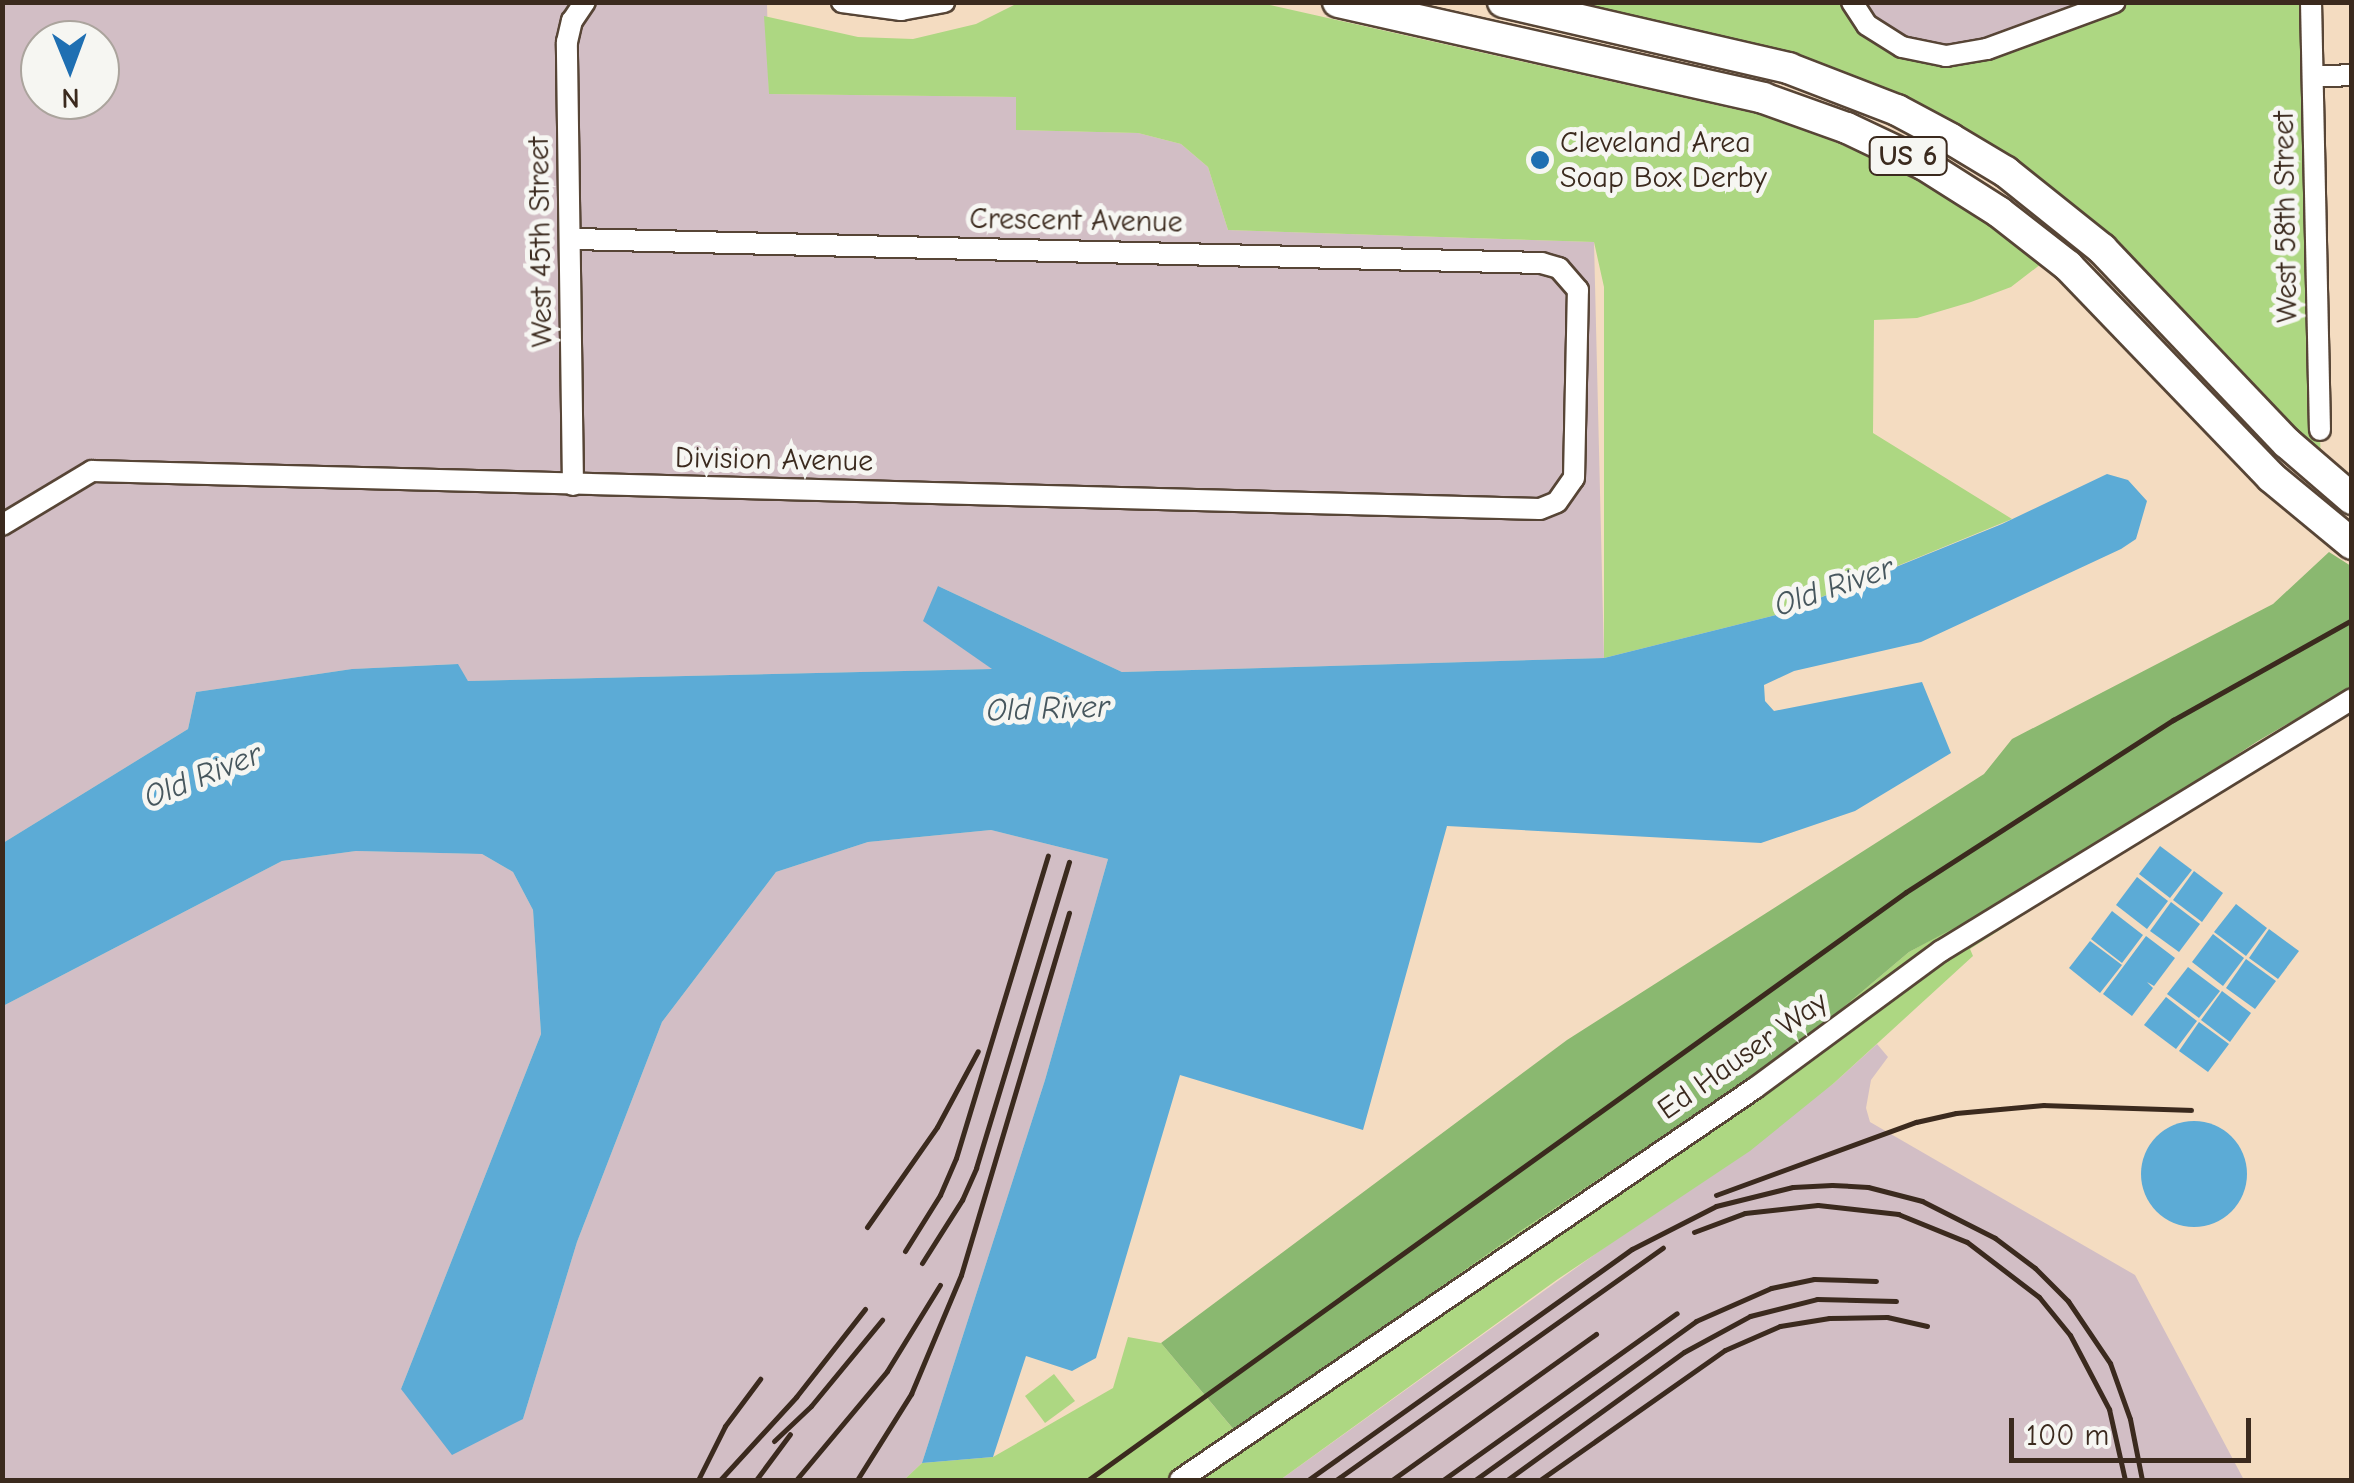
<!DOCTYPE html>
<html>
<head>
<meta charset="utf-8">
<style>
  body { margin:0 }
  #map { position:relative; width:2354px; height:1483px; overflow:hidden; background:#f4dcc1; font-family:"Comic Neue",sans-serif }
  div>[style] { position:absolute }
  .industrial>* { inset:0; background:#d2bec5 }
  .green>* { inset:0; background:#add782 }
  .forest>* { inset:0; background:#8ab870 }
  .water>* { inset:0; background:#5cabd6 }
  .round { border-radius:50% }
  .roads { filter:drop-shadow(2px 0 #574536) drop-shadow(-2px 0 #574536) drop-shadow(0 2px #574536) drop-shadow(0 -2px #574536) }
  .minor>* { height:20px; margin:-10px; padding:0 10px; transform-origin:10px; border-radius:10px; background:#fff }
  .highway>* { height:30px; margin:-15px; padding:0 15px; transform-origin:15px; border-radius:15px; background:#fff }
  .rail>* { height:5px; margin:-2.5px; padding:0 2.5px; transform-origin:2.5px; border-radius:2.5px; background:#3b2a1e }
  .dots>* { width:28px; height:28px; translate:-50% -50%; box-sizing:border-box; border:5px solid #f6f6f2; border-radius:50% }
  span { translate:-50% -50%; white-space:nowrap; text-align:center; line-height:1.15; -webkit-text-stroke:10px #f6f6f2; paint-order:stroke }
  .shield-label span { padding:2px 8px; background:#f6f6f2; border:2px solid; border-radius:8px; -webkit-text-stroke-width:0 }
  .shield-label { font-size:28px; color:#3b2a1e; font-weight:700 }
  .poi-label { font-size:30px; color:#3b2a1e }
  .left { translate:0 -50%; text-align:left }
  .street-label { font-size:30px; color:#3b2a1e }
  .water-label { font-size:32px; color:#47575e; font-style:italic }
  .frame { position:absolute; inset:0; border:5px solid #3b2a1e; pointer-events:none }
  .north { position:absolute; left:20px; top:20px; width:100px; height:100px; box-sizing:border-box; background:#f6f6f2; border:2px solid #aba49d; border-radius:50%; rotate:179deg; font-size:28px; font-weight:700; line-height:40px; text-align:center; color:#3b2a1e }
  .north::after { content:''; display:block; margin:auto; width:35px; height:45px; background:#1f6fb2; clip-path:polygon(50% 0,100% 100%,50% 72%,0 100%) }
  .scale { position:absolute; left:2009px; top:1418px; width:242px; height:45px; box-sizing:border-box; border:5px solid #3b2a1e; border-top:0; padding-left:12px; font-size:30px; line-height:35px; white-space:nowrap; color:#3b2a1e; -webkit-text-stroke:8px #f6f6f2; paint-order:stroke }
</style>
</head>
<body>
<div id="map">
  <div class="industrial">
    <div style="clip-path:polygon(evenodd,3px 3px,767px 3px,769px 94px,1016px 97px,1017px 130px,1138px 133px,1181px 144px,1208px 167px,1228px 230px,1594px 242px,1604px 658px,1122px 672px,938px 586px,994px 669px,468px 681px,457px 664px,352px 669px,196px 692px,188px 729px,3px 843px,3px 3px,40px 40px,100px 40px,100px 100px,40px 100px,40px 40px)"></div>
    <div style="clip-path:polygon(1852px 3px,2115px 3px,1987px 49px,1923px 54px)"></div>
    <div style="clip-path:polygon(991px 830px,1108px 859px,1045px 1080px,922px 1463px,904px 1480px,3px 1480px,3px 1006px,282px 861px,356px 851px,482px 854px,513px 872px,533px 910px,541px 1034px,401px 1389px,523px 1419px,577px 1242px,662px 1022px,776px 872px,868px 842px)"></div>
    <div style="clip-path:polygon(1877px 1044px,1888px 1057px,1871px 1080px,1866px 1108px,1870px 1122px,2135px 1275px,2244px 1480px,1280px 1480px,1834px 1083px)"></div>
  </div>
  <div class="green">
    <div style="clip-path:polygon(1018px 3px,1261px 3px,1783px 120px,1910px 174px,1985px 221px,2041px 264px,2011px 287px,1971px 302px,1917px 318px,1874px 320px,1873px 433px,2012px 519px,1780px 614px,1604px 658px,1604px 287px,1594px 242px,1228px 230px,1208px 167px,1181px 144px,1138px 133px,1016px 130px,1016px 97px,769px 94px,764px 16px,858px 37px,913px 39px,976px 24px)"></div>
    <div style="clip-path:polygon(1503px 3px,1852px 3px,1867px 25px,1946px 56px,2115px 3px,2311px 3px,2321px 475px,2145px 291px,1897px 110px)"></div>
    <div style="clip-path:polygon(2258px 739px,2043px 880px,2053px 896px,1970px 949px,1973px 956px,1834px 1083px,1750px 1151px,1558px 1279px,1280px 1480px,904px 1480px,922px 1463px,993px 1457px,1113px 1388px,1128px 1337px,1161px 1343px,1234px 1430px,1519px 1232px,1794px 1049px,1909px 952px,1986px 910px)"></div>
    <div style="clip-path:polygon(1054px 1374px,1075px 1401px,1045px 1423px,1025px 1396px)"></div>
  </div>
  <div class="forest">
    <div style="clip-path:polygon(2329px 552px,2351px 566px,2351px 687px,2258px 741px,2043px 881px,1909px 952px,1794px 1049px,1519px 1232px,1235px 1431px,1161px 1343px,1567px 1040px,1984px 774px,2012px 739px,2273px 604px)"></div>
  </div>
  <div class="water">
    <div style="clip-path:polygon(2107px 474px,2128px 480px,2147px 501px,2136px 539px,2121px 549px,1921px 642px,1794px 671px,1764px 685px,1765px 701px,1774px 711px,1922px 682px,1951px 753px,1855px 811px,1761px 843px,1447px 826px,1363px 1130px,1180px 1075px,1096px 1358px,1072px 1371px,1026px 1356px,993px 1457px,922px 1463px,1045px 1080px,1108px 859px,991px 830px,868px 842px,776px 872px,662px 1022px,577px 1242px,523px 1419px,452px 1455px,401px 1389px,541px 1034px,533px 910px,513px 872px,482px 854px,356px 851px,282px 861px,3px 1006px,3px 843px,188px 729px,196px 692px,352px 669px,458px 664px,468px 681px,992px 669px,923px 621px,938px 586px,1122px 672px,1604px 658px,1780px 614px,2002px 524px)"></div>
    <div style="clip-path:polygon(2160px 846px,2192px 870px,2170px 898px,2139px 874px)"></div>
    <div style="clip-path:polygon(2194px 871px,2223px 893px,2202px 922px,2173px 900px)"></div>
    <div style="clip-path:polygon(2137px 877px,2168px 901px,2147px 929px,2116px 905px)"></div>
    <div style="clip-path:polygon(2171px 902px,2200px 924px,2179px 952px,2150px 931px)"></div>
    <div style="clip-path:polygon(2236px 904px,2267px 928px,2246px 956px,2214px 932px)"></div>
    <div style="clip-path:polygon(2112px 911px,2143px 935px,2122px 963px,2091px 939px)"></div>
    <div style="clip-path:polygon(2269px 929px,2299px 951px,2278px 979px,2249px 958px)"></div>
    <div style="clip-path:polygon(2213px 934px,2244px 958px,2223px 986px,2192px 962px)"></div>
    <div style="clip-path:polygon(2146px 936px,2175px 958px,2154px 986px,2147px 982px,2153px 988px,2132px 1016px,2103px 994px)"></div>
    <div style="clip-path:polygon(2090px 941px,2122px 965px,2100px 993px,2069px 968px)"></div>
    <div style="clip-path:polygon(2246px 959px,2276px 981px,2255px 1009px,2226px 988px)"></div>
    <div style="clip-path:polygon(2188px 967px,2220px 991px,2199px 1018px,2167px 994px)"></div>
    <div style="clip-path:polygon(2222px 991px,2251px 1013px,2230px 1042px,2201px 1020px)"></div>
    <div style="clip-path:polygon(2166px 997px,2197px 1021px,2176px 1049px,2144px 1025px)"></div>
    <div style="clip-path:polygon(2199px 1022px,2229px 1044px,2208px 1072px,2179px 1051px)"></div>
    <div class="round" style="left:2141px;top:1121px;width:106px;height:106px"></div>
  </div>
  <div class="roads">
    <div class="minor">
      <div style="left:842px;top:2px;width:60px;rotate:7.7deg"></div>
      <div style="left:901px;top:10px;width:44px;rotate:-10.5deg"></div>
      <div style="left:1852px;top:2px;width:27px;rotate:57deg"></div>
      <div style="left:1867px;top:25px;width:41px;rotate:32.2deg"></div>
      <div style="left:1902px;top:47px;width:45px;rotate:11.6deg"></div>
      <div style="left:1946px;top:56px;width:42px;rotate:-9.7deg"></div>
      <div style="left:1987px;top:49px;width:136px;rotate:-20.2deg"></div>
      <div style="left:2311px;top:2px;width:428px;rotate:88.8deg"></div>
      <div style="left:2313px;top:76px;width:39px;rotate:-1deg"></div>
      <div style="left:573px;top:485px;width:443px;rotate:-90.8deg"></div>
      <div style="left:567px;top:42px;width:22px;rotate:-77deg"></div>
      <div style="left:572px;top:21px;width:23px;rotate:-56deg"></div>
      <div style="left:2px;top:525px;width:105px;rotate:-31deg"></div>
      <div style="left:92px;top:471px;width:1448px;rotate:1.5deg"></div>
      <div style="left:1540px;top:509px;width:18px;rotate:-22deg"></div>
      <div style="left:1557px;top:502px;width:29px;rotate:-55deg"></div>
      <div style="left:1574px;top:478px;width:188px;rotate:-88.8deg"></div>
      <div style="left:1578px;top:290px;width:29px;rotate:-131deg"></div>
      <div style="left:1559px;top:268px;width:18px;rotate:-164deg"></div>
      <div style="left:1542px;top:263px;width:970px;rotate:-178.58deg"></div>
      <div style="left:1180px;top:1480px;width:696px;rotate:-34.28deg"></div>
      <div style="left:1755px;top:1088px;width:231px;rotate:-36.4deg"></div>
      <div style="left:1941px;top:951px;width:482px;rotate:-31.5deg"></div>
    </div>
    <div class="highway">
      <div style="left:1338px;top:2px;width:436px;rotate:12.7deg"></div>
      <div style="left:1763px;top:98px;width:89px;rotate:19.7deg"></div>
      <div style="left:1847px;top:128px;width:86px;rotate:25.4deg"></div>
      <div style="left:1925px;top:165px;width:88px;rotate:32.4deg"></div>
      <div style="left:1999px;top:212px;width:88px;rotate:38deg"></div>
      <div style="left:2068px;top:266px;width:293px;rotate:46.1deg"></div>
      <div style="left:2271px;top:477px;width:105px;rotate:39.6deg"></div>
      <div style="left:1503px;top:2px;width:293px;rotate:13deg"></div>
      <div style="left:1788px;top:68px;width:117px;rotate:21.1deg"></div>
      <div style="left:1897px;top:110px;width:61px;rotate:28.2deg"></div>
      <div style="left:1951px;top:139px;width:64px;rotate:31deg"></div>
      <div style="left:2006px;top:172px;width:123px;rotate:38.7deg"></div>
      <div style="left:2102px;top:249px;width:268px;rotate:46.4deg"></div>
      <div style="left:2287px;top:443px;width:86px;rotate:40.7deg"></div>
    </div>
  </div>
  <div class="rail">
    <div style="left:1716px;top:1195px;width:213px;rotate:-20.1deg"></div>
    <div style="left:1916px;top:1122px;width:41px;rotate:-12.7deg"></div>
    <div style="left:1956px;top:1113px;width:88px;rotate:-5.2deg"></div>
    <div style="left:2044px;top:1105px;width:147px;rotate:1.9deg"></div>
    <div style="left:867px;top:1227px;width:122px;rotate:-55deg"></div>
    <div style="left:937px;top:1127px;width:86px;rotate:-61.7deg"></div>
    <div style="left:1694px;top:1232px;width:54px;rotate:-20.4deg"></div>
    <div style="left:1745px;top:1213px;width:73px;rotate:-6.3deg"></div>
    <div style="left:1818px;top:1205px;width:81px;rotate:6.4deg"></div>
    <div style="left:1898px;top:1214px;width:74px;rotate:22.1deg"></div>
    <div style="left:1967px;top:1242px;width:91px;rotate:37.4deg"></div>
    <div style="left:2039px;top:1297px;width:49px;rotate:50.8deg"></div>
    <div style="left:2070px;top:1335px;width:84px;rotate:62.2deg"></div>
    <div style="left:2109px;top:1409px;width:73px;rotate:77.3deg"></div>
    <div style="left:905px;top:1251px;width:66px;rotate:-58deg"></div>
    <div style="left:940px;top:1195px;width:40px;rotate:-66.6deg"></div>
    <div style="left:956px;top:1158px;width:316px;rotate:-73.1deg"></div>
    <div style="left:922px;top:1263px;width:75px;rotate:-57.6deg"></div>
    <div style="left:962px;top:1200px;width:35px;rotate:-66deg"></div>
    <div style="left:976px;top:1168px;width:320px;rotate:-73.1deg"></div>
    <div style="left:774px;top:1441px;width:51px;rotate:-43.4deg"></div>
    <div style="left:811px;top:1406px;width:112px;rotate:-50.5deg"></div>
    <div style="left:698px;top:1480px;width:60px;rotate:-63.4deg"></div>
    <div style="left:725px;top:1426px;width:59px;rotate:-53.3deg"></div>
    <div style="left:720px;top:1480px;width:113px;rotate:-47.5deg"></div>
    <div style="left:796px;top:1397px;width:112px;rotate:-51.9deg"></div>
    <div style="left:756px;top:1480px;width:57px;rotate:-53.5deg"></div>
    <div style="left:796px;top:1480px;width:142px;rotate:-50.1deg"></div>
    <div style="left:887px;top:1371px;width:101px;rotate:-58.4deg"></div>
    <div style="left:857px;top:1480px;width:102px;rotate:-57.9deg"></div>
    <div style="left:911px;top:1394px;width:129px;rotate:-67.2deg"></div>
    <div style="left:961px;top:1275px;width:378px;rotate:-73.4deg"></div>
    <div style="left:1088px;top:1480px;width:1007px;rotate:-35.71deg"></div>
    <div style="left:1906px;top:892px;width:318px;rotate:-32.8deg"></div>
    <div style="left:2173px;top:720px;width:205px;rotate:-29.2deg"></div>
    <div style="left:1308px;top:1480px;width:398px;rotate:-35.5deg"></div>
    <div style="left:1632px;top:1249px;width:94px;rotate:-27.1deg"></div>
    <div style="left:1716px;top:1206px;width:79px;rotate:-13.9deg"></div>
    <div style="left:1793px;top:1187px;width:39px;rotate:-3deg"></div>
    <div style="left:1832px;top:1185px;width:36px;rotate:3deg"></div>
    <div style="left:1868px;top:1187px;width:56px;rotate:14.5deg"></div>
    <div style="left:1922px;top:1201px;width:82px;rotate:26.9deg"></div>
    <div style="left:1995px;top:1238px;width:50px;rotate:36.9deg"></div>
    <div style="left:2035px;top:1268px;width:47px;rotate:45deg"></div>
    <div style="left:2068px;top:1301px;width:75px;rotate:55.9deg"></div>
    <div style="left:2110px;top:1363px;width:59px;rotate:70.3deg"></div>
    <div style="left:2130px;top:1419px;width:62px;rotate:78.9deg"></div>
    <div style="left:1336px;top:1480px;width:401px;rotate:-35.4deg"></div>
    <div style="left:1392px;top:1480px;width:251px;rotate:-35.6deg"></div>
    <div style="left:1443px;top:1480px;width:287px;rotate:-35.5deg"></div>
    <div style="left:1475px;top:1480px;width:272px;rotate:-35.7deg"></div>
    <div style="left:1696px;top:1321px;width:82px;rotate:-23.7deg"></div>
    <div style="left:1771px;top:1288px;width:44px;rotate:-11.8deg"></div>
    <div style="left:1814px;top:1279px;width:62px;rotate:1.8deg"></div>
    <div style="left:1507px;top:1480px;width:218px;rotate:-35.9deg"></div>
    <div style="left:1684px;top:1352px;width:75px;rotate:-28.6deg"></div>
    <div style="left:1750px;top:1316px;width:69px;rotate:-14.2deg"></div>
    <div style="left:1817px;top:1299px;width:79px;rotate:1.5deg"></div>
    <div style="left:1540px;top:1480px;width:226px;rotate:-35.1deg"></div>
    <div style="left:1725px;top:1350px;width:60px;rotate:-23.6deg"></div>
    <div style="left:1780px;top:1326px;width:50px;rotate:-9.3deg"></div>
    <div style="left:1829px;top:1318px;width:58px;rotate:-1deg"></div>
    <div style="left:1887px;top:1317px;width:41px;rotate:12.7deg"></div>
  </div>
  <div class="dots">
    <div style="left:1540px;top:160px;background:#1f6fb2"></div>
  </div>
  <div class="shield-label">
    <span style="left:1908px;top:156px">US 6</span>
  </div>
  <div class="poi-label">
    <span class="left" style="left:1560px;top:160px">Cleveland Area<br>Soap Box Derby</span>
  </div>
  <div class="street-label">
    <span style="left:2286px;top:217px;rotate:-91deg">West 58th Street</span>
    <span style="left:1076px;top:221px;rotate:1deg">Crescent Avenue</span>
    <span style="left:541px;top:242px;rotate:-91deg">West 45th Street</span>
    <span style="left:774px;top:460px;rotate:1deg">Division Avenue</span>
    <span style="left:1743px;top:1056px;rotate:-35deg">Ed Hauser Way</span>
  </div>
  <div class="water-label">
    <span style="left:1834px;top:587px;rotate:-19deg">Old River</span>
    <span style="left:1048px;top:709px;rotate:-2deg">Old River</span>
    <span style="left:203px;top:776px;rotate:-22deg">Old River</span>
  </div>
  <div class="frame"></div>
  <div class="north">N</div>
  <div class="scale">100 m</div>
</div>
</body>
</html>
